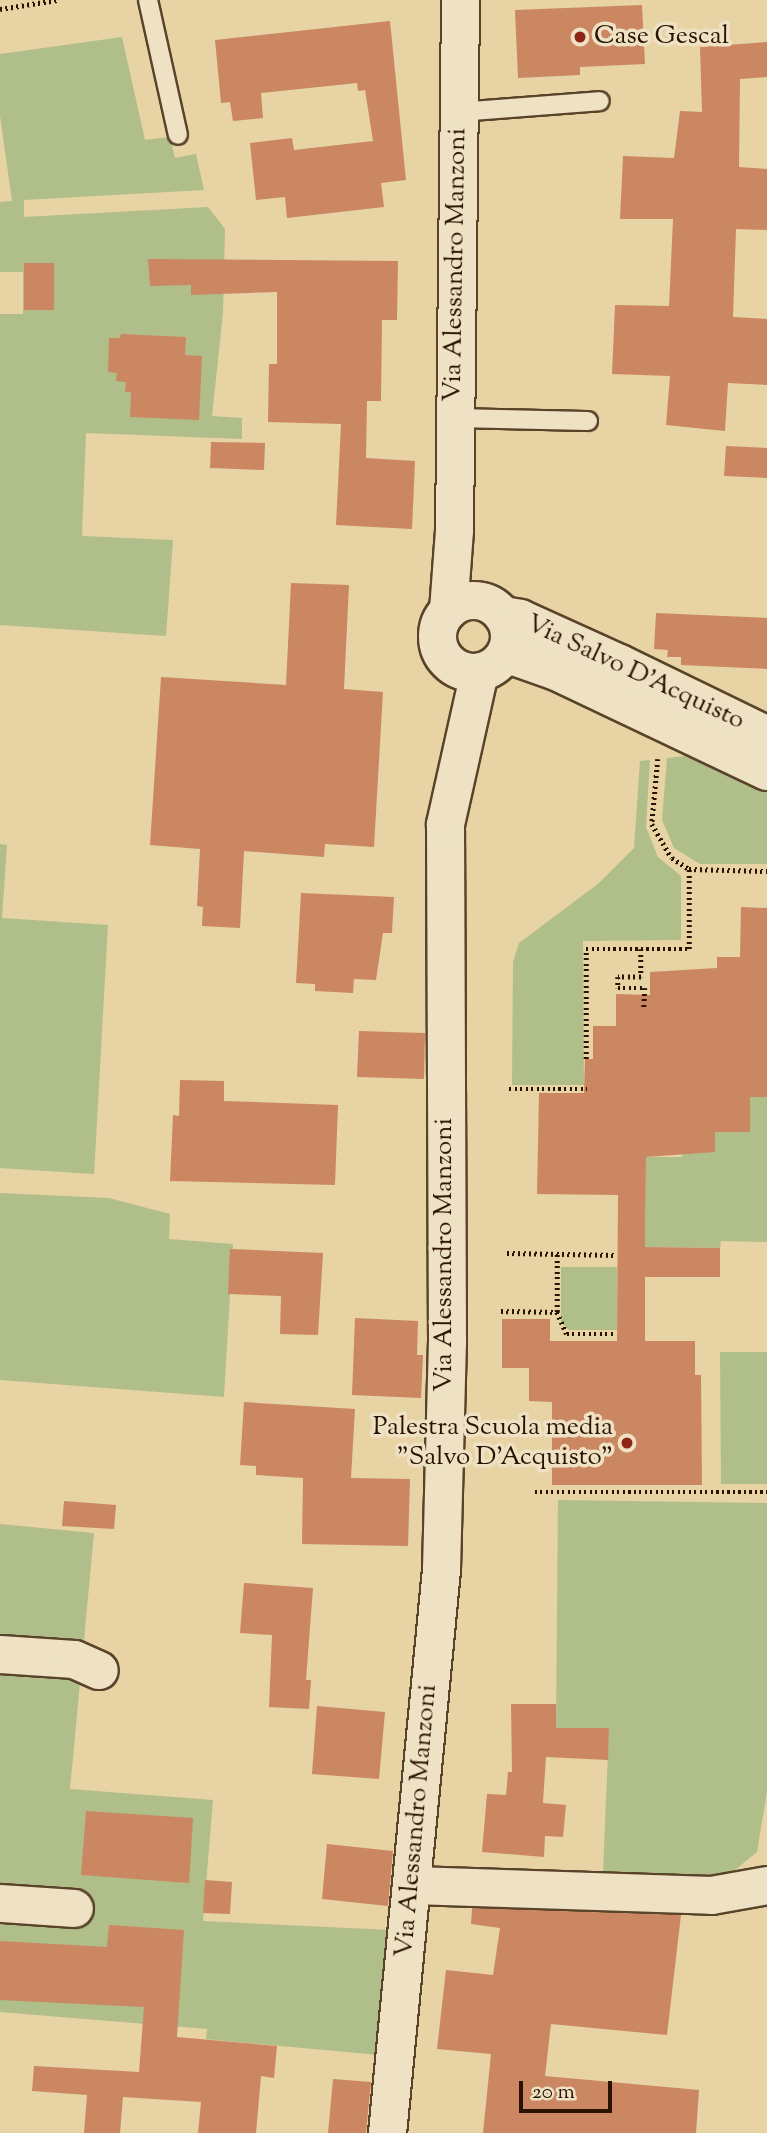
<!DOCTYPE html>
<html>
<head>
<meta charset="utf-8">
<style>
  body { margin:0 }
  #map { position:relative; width:767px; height:2133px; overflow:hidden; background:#e7d3a4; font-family:"Sorts Mill Goudy",serif }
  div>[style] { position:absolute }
  .green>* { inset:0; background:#b0be8a }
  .building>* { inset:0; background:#cb8762 }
  .path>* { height:4.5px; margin-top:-2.25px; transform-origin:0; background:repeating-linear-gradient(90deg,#2a1300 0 2px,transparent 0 5.5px) }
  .roads { filter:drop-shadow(2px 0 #594329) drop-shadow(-2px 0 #594329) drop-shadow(0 2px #594329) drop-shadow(0 -2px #594329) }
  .service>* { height:18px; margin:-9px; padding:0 9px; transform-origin:9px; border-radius:9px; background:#efe2c4 }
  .minor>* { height:37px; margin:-18.5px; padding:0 18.5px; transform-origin:18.5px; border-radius:18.5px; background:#efe2c4 }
  .minor>.ring { margin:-18.5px; padding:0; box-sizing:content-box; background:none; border:37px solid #efe2c4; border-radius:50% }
  .dots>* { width:19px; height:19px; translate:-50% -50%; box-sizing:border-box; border:4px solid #efe2c4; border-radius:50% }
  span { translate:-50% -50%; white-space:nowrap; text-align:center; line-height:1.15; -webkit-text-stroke:7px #efe2c4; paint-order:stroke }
  .poi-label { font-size:26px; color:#2a1300 }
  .left { translate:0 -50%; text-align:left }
  .right { translate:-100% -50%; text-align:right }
  .street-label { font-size:26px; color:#2a1300 }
  .scale { position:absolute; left:519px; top:2081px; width:93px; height:32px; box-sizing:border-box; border:4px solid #2a1300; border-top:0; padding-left:9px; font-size:21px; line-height:24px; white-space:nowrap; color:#2a1300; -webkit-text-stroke:5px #efe2c4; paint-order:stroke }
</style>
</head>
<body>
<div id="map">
  <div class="green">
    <div style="clip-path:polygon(122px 37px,145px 140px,170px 137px,175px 158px,196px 154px,204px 190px,24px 200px,24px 217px,208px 207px,225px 229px,223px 313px,212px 416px,242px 418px,242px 439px,86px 433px,82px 536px,173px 540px,166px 636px,0 625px,0 314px,23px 314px,23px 272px,0 272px,0 202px,12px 201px,0 116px,0 54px)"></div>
    <div style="clip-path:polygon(686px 756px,767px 792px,767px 864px,700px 864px,674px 848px,662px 820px,667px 758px)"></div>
    <div style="clip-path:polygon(650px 760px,646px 827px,658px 857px,681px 876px,681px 940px,583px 941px,584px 1085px,512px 1085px,513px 962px,519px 943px,599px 883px,634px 848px,640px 761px)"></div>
    <div style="clip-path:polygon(0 844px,7px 845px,2px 918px,108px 925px,94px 1174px,0 1168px)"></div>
    <div style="clip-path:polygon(735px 1097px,767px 1097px,767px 1242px,721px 1241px,720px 1248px,645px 1247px,646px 1157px,681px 1157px,715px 1115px,725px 1132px,749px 1132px)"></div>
    <div style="clip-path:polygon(0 1193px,109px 1198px,170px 1214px,169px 1239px,233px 1244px,224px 1397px,0 1380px)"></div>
    <div style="clip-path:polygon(561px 1267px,617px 1267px,617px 1330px,569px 1330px,561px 1322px)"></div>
    <div style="clip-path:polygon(720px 1352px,767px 1352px,767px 1484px,721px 1484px)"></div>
    <div style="clip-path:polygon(558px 1500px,767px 1503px,767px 1792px,757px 1852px,725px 1878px,603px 1872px,609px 1729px,556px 1728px)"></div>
    <div style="clip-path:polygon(0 1524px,94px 1533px,70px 1789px,213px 1800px,203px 1921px,390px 1930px,378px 2055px,206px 2039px,207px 2029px,0 2012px)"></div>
  </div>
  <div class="building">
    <div style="clip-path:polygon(642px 5px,645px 64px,580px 67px,580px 75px,518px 78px,515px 10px)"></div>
    <div style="clip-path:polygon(390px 21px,406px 180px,381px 183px,384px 207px,287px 218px,285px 197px,256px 200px,250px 143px,292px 138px,294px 150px,373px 141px,365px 90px,358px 91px,357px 83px,261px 93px,263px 118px,233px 121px,230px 102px,221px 103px,215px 40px)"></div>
    <div style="clip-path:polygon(767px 42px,767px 77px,740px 79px,739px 167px,767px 169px,767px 230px,736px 229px,733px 317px,767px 319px,767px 385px,728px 383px,725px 431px,666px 425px,670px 376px,612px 374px,615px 305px,669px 306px,673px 219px,620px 219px,623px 156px,674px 158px,680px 111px,702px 112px,700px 47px)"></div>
    <div style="clip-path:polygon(148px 259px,398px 261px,397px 320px,382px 320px,381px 401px,367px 401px,366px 458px,415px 461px,412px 529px,336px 525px,341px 424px,268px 422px,269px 364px,277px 364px,277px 292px,191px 295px,191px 285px,150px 286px)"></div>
    <div style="clip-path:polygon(24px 263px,54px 263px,54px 310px,24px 310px)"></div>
    <div style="clip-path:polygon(121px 334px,186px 337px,185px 355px,202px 356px,199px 420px,130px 417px,131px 392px,125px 392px,126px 382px,116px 381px,117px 373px,108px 372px,109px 338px,120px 338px)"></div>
    <div style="clip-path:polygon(211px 442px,265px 443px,264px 470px,210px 468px)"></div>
    <div style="clip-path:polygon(726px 446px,767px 448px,767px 478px,724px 476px)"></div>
    <div style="clip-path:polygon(291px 583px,349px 585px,344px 689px,383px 692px,374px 847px,325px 844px,324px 857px,244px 851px,240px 928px,202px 926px,203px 907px,197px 906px,200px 849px,150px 845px,161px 677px,286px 685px)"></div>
    <div style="clip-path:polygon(656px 613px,767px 618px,767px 669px,681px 665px,681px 657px,667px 657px,668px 650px,654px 649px)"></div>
    <div style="clip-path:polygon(301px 893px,394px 897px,392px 933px,383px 933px,376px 980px,354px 979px,353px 993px,315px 991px,315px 984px,296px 983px)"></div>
    <div style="clip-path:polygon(741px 907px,767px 908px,767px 1097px,750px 1097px,750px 1132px,715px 1132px,715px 1152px,646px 1157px,645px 1247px,720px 1248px,720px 1277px,645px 1277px,645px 1341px,695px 1341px,695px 1375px,701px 1375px,702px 1485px,552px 1485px,552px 1402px,529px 1401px,529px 1368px,502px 1368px,502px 1319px,550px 1319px,550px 1341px,617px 1341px,618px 1195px,537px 1194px,539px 1093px,584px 1093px,585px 1059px,593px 1059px,593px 1026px,616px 1026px,616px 994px,650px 995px,650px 972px,717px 968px,717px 957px,740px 957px)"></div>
    <div style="clip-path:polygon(359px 1031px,425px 1033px,424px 1079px,357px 1077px)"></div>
    <div style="clip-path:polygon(180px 1080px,224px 1081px,224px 1101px,338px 1105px,335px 1185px,170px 1181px,173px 1115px,179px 1116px)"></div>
    <div style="clip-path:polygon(230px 1249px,323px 1253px,318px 1335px,280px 1334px,281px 1296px,228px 1294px)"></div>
    <div style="clip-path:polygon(355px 1318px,418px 1321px,417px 1355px,423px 1355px,421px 1398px,352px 1395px)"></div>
    <div style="clip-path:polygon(244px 1402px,355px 1409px,351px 1478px,410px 1479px,408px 1546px,302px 1544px,303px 1478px,256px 1475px,256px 1466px,240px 1465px)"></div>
    <div style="clip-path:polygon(64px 1501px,116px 1505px,114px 1529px,62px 1526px)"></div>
    <div style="clip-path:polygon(244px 1583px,313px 1588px,306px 1680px,311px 1680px,309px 1709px,269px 1707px,272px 1635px,240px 1633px)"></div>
    <div style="clip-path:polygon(511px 1704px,556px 1704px,556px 1728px,609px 1728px,608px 1760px,546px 1757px,543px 1803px,566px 1805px,563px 1837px,545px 1836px,544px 1857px,482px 1852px,487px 1794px,506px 1795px,508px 1772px,512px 1772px)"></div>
    <div style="clip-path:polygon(317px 1706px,385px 1712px,379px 1779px,312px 1774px)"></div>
    <div style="clip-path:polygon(86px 1811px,193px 1818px,189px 1883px,81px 1875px)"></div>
    <div style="clip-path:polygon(327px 1844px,393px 1851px,388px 1906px,322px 1899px)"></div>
    <div style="clip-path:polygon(205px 1880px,232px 1882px,230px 1914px,203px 1913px)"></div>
    <div style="clip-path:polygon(472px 1908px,681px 1915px,667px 2035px,551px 2024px,545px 2076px,699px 2090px,696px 2133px,483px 2133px,491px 2054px,437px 2049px,446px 1970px,493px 1975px,500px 1928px,471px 1924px)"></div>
    <div style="clip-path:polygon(109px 1925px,184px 1930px,177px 2037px,277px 2046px,274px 2078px,261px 2076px,256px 2133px,198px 2133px,201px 2102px,123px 2097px,120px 2133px,84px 2133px,87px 2095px,32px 2091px,34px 2066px,139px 2072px,144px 2007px,0 2000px,0 1941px,107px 1947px)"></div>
    <div style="clip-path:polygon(333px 2079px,371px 2082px,366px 2133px,328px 2133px)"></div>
  </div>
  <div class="path">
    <div style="left:0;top:9px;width:58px;rotate:-9deg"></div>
    <div style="left:658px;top:759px;width:65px;rotate:95.3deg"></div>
    <div style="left:652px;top:824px;width:39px;rotate:60deg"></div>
    <div style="left:672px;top:858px;width:20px;rotate:33deg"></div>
    <div style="left:689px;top:869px;width:78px;rotate:1.5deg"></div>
    <div style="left:641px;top:949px;width:28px;rotate:90deg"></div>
    <div style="left:641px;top:977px;width:23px;rotate:180deg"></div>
    <div style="left:618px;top:977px;width:11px;rotate:90deg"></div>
    <div style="left:618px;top:988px;width:27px"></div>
    <div style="left:645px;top:988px;width:21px;rotate:93deg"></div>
    <div style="left:586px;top:1059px;width:110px;rotate:-90deg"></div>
    <div style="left:586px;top:949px;width:103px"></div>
    <div style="left:689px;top:949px;width:80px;rotate:-90deg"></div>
    <div style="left:509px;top:1089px;width:78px"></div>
    <div style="left:507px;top:1253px;width:110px;rotate:1deg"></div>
    <div style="left:501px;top:1311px;width:56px;rotate:1deg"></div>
    <div style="left:557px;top:1312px;width:58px;rotate:-90deg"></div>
    <div style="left:557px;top:1312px;width:24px;rotate:66deg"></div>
    <div style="left:567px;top:1334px;width:49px"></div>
    <div style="left:535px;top:1492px;width:232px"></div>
  </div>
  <div class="roads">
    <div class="service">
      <div style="left:148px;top:0;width:138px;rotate:77.5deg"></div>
      <div style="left:458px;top:112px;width:142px;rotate:-4.4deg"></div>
      <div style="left:454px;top:418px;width:134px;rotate:1.3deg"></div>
    </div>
    <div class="minor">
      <div class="ring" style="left:437px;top:600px;width:35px;height:35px"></div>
      <div style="left:448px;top:610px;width:80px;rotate:-85.7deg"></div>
      <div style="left:454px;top:530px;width:530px;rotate:-89.35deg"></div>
      <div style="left:502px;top:615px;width:18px;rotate:9deg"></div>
      <div style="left:520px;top:618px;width:109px;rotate:24.4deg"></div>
      <div style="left:619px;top:663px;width:165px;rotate:25.9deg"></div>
      <div style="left:505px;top:653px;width:54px;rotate:19.4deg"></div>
      <div style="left:556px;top:671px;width:233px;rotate:25.4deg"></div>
      <div style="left:0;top:1654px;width:74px;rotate:3.9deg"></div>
      <div style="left:74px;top:1659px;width:27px;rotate:24deg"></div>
      <div style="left:413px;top:1885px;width:298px;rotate:1.9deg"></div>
      <div style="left:711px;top:1895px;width:57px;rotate:-10.1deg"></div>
      <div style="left:0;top:1903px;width:74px;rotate:3.9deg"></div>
      <div style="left:387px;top:2133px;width:567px;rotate:-84.53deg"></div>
      <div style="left:441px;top:1569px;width:227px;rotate:-88.5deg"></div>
      <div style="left:447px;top:1342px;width:518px;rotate:-90.22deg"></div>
      <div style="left:445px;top:824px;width:156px;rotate:-77.4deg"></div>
    </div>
  </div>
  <div class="dots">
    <div style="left:580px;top:37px;background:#8f2418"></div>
    <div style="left:627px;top:1443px;background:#8f2418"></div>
  </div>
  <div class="poi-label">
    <span class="left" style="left:594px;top:37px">Case Gescal</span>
    <span class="right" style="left:613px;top:1443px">Palestra Scuola media<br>"Salvo D'Acquisto"</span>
  </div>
  <div class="street-label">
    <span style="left:456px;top:265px;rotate:-89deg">Via Alessandro Manzoni</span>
    <span style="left:635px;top:673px;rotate:25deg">Via Salvo D'Acquisto</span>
    <span style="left:445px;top:1255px;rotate:-90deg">Via Alessandro Manzoni</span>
    <span style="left:417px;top:1821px;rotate:-85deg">Via Alessandro Manzoni</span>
  </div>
  <div class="scale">20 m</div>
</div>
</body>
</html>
